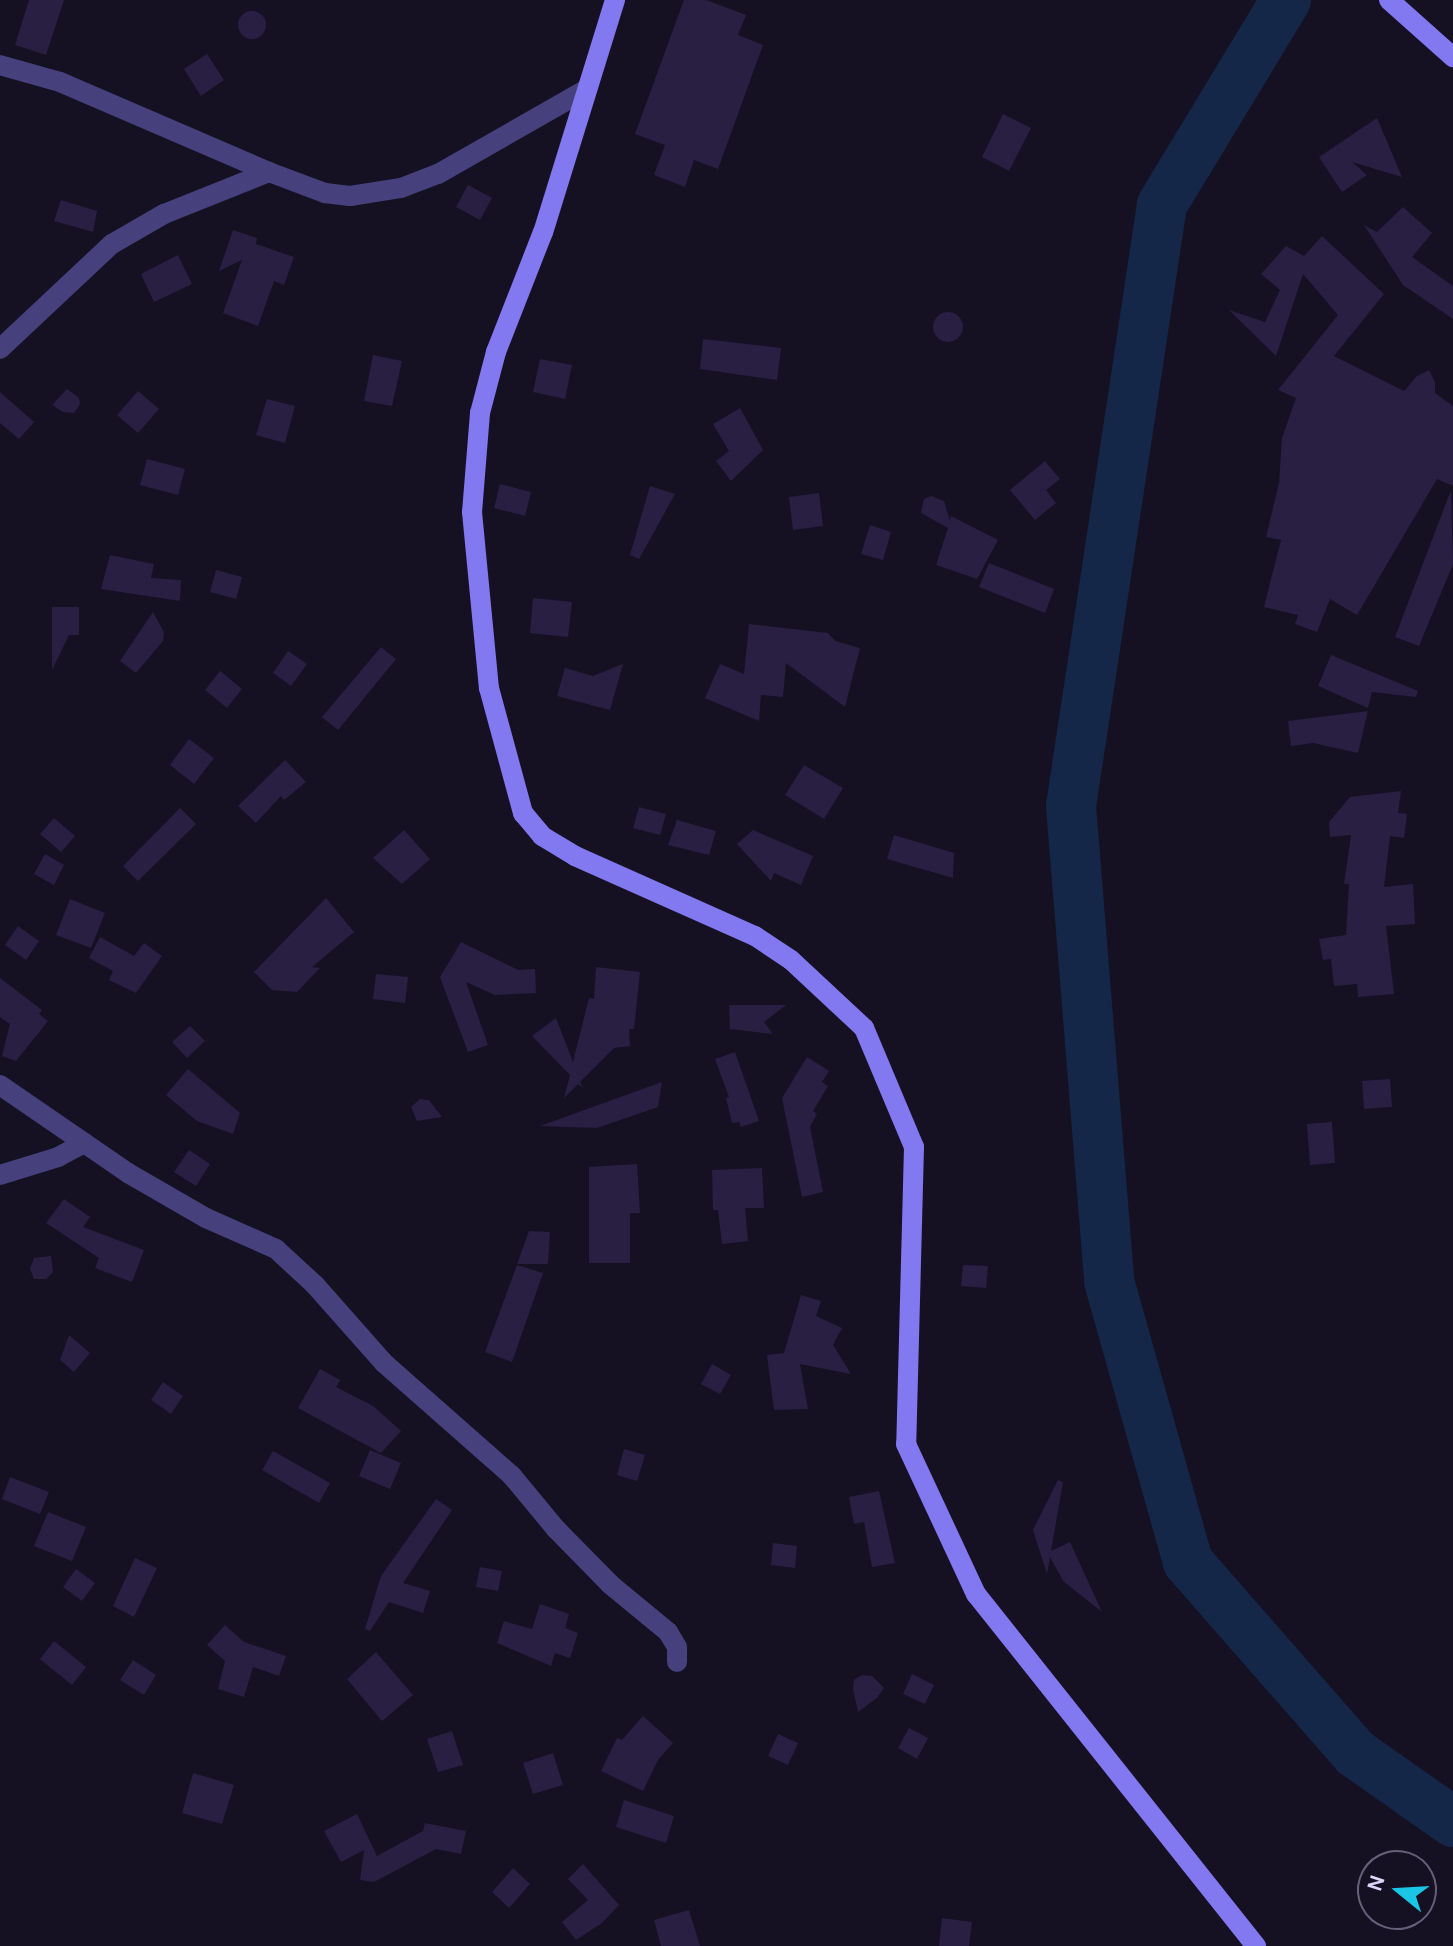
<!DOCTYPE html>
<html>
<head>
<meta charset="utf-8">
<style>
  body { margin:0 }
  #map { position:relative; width:1453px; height:1946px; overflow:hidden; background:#151123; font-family:Karla,sans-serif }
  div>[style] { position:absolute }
  .river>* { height:50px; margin:-25px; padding:0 25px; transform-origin:25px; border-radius:25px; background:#152748 }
  .building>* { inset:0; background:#281f42 }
  .round { border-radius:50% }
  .street>* { height:20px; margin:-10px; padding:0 10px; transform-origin:10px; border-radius:10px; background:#46417d }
  .secondary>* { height:20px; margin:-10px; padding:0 10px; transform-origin:10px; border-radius:10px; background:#8278f0 }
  span { translate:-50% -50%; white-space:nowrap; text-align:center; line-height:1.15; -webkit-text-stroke:7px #151123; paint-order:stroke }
  .north { position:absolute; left:1357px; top:1850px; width:80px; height:80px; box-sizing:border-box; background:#151123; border:2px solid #656079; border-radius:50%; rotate:288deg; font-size:22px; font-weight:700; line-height:32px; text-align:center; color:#ddd7fb }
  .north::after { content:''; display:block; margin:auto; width:28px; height:36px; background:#19c6e5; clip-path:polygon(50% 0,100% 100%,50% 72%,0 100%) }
</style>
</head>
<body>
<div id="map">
  <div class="river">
    <div style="left:1286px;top:0;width:240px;rotate:121.2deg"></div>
    <div style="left:1162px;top:205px;width:608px;rotate:98.61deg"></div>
    <div style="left:1071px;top:806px;width:477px;rotate:85.4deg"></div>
    <div style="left:1109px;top:1281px;width:292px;rotate:74.3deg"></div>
    <div style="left:1188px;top:1562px;width:254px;rotate:48.8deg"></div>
    <div style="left:1355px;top:1753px;width:120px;rotate:35.1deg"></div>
  </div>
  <div class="building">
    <div style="clip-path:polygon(29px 0,64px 0,46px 55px,15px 45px)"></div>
    <div style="clip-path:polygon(684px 0,706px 0,746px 15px,738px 35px,763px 45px,718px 169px,694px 160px,685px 187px,654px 175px,665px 145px,635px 134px)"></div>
    <div class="round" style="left:238px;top:11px;width:28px;height:28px"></div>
    <div style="clip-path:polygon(207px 54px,224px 80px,201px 96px,184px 69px)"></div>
    <div style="clip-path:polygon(1003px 114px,1031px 128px,1009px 171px,982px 157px)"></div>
    <div style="clip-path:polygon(1377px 118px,1402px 177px,1352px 162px,1367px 175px,1342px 192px,1319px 157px)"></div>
    <div style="clip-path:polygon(468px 185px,492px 198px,480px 220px,456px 207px)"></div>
    <div style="clip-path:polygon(61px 200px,97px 211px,93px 232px,54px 221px)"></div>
    <div style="clip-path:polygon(1403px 207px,1432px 233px,1412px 257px,1453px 286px,1453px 319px,1403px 285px,1364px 225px,1377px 232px)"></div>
    <div style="clip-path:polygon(233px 230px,257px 238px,256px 244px,294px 257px,284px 285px,274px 281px,258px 326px,223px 313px,242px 260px,219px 271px)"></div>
    <div style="clip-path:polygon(1322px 236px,1384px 294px,1334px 356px,1404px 391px,1417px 376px,1429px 370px,1435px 382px,1435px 393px,1453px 406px,1453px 486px,1437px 479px,1357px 615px,1330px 599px,1317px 632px,1295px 624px,1298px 615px,1264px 607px,1281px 540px,1266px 537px,1279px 483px,1282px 438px,1296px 398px,1278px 390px,1338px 315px,1303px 274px,1276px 356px,1229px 310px,1265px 322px,1280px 290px,1261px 274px,1286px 246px,1304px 256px)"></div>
    <div style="clip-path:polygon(178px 255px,192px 284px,154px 302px,141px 274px)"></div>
    <div class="round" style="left:933px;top:312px;width:30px;height:30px"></div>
    <div style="clip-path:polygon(703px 339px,781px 348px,777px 380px,700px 369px)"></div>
    <div style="clip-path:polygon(373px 355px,402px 361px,392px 406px,364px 401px)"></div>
    <div style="clip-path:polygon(540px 359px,572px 365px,565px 399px,533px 392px)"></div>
    <div style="clip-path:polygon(67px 389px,79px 398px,80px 404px,74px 413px,63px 412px,52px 405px)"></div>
    <div style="clip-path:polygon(138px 391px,159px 409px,138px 433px,117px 415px)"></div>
    <div style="clip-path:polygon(0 392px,34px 422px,19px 439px,0 423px)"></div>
    <div style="clip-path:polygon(267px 399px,295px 406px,285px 443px,256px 435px)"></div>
    <div style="clip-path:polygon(740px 408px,763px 450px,731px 481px,716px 461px,729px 451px,713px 424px)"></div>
    <div style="clip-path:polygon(147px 459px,185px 469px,178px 495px,140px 485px)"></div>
    <div style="clip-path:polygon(1045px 461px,1060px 479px,1046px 490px,1056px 503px,1035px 520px,1010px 490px)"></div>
    <div style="clip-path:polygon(500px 484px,531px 492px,525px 516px,494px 508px)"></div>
    <div style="clip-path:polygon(650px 486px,675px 494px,639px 559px,630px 555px)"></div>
    <div style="clip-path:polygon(1451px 490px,1453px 564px,1419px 646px,1395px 637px)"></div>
    <div style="clip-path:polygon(819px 493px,823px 526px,793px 530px,789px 497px)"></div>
    <div style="clip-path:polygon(931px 496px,944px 501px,950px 521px,951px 516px,998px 540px,977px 579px,936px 565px,948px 528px,921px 513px,924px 499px)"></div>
    <div style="clip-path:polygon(870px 525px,891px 532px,883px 560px,861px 554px)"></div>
    <div style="clip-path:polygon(110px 555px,154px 564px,151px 578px,181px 580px,180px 601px,101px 589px)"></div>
    <div style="clip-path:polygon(989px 563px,1054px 589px,1045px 613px,979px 587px)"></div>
    <div style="clip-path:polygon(216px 570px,242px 577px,236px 599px,210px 592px)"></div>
    <div style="clip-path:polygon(533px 598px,572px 602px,568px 637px,530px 633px)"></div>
    <div style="clip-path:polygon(52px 607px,79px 607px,79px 635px,69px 635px,52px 670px)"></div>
    <div style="clip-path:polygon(153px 612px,164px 632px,163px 641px,136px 673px,120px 661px)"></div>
    <div style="clip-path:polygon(749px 624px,828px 633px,835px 641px,860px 648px,845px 707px,786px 663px,783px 697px,761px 695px,759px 721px,705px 698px,720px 664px,744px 674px)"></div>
    <div style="clip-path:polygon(381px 647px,396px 659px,338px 730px,322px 717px)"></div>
    <div style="clip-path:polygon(288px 651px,307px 664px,291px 686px,273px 673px)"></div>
    <div style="clip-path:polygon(1331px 655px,1418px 691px,1416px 697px,1372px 692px,1368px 708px,1318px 686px)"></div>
    <div style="clip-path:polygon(623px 664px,610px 710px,557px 696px,565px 668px,593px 676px)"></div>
    <div style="clip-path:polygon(220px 671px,242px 689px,227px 708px,205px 690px)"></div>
    <div style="clip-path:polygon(1368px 711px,1358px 753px,1313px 743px,1291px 746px,1288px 721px)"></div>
    <div style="clip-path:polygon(189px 739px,214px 758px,194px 784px,170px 765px)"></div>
    <div style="clip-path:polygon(285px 760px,306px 782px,284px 800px,281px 796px,256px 823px,238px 806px)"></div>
    <div style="clip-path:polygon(804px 765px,843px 788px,824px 819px,785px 795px)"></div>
    <div style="clip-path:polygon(1401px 791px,1398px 813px,1407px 814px,1404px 838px,1390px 836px,1384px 887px,1413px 884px,1415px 924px,1386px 926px,1394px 994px,1358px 997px,1357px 984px,1334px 986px,1331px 959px,1323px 960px,1319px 939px,1346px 935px,1349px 884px,1344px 884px,1351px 835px,1330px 837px,1329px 822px,1350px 797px)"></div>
    <div style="clip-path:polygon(639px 807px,666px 814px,660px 835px,633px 828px)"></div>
    <div style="clip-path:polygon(180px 808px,196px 824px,138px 881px,123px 866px)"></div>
    <div style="clip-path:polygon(54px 818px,75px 836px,61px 852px,40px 834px)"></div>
    <div style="clip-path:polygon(677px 820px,716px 831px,709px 855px,668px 845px)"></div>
    <div style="clip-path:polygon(404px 830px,430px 859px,402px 884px,373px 858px)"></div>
    <div style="clip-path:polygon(753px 830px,813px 856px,801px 885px,774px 873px,771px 881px,737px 844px)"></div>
    <div style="clip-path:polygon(894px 835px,954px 853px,953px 878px,887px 859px)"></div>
    <div style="clip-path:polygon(45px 854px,64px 865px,54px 885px,34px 874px)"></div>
    <div style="clip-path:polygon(326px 898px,354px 932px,312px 967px,320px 968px,297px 992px,272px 990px,254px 972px)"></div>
    <div style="clip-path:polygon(70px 899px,105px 913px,91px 948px,56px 935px)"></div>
    <div style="clip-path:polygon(18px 926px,39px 941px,26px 960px,5px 945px)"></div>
    <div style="clip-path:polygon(100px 937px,134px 956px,144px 943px,162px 956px,136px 993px,109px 980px,113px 971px,89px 958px)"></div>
    <div style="clip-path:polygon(461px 942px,518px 970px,535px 969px,536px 993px,495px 995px,466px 982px,488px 1045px,468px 1052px,440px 977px)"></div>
    <div style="clip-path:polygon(596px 967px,640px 972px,634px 1029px,629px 1029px,630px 1046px,614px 1048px,580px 1082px,583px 1088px,578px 1084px,564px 1098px,570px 1075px,532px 1036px,556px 1018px,573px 1062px,589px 998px,594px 999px)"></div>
    <div style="clip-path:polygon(376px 974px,408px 977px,405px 1003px,373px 999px)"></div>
    <div style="clip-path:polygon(0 978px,42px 1010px,39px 1014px,48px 1021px,16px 1061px,2px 1056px,10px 1024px,0 1017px)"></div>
    <div style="clip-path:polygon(729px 1005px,786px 1005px,764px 1022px,773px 1034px,730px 1029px)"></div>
    <div style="clip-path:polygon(190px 1026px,205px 1041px,187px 1058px,172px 1042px)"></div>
    <div style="clip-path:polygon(735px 1052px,759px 1121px,741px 1127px,739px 1122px,732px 1123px,726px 1098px,729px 1097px,715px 1059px)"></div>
    <div style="clip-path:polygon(807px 1057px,829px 1071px,822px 1082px,828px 1086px,813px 1111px,817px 1114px,810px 1127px,823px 1192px,802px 1197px,782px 1098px)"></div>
    <div style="clip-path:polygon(188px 1069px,240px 1113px,233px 1134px,197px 1121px,166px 1095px)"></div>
    <div style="clip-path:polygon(1390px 1079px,1392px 1107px,1364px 1109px,1362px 1081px)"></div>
    <div style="clip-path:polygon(662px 1082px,658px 1107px,597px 1128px,540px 1126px)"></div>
    <div style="clip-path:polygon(420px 1099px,429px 1100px,442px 1117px,417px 1121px,411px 1107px)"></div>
    <div style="clip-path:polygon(1332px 1122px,1335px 1163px,1310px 1165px,1307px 1124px)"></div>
    <div style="clip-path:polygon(189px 1150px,210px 1164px,196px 1186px,174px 1172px)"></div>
    <div style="clip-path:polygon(637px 1164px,640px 1213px,630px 1213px,630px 1263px,589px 1263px,589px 1167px)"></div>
    <div style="clip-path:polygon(762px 1168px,764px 1208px,745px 1208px,748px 1241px,722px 1244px,718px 1210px,713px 1210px,712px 1170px)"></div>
    <div style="clip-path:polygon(64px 1199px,90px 1217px,83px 1227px,144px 1250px,132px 1282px,95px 1268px,99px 1258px,46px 1223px)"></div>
    <div style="clip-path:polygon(529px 1231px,550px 1232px,548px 1264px,517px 1264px)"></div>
    <div style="clip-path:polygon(51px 1256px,53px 1272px,46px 1279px,34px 1279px,30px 1269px,34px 1258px)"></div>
    <div style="clip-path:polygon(517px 1265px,543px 1273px,512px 1362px,485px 1352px)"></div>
    <div style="clip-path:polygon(963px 1265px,988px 1266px,986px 1288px,961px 1286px)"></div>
    <div style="clip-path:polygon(801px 1295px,821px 1301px,816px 1316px,842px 1328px,833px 1345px,851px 1374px,800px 1364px,808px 1409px,774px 1410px,767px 1355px,784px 1353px)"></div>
    <div style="clip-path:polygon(69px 1335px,90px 1353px,74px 1372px,60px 1360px)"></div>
    <div style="clip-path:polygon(712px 1364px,731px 1375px,720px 1394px,701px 1384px)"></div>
    <div style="clip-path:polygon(320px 1369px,340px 1380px,336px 1387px,373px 1406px,401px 1431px,381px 1453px,298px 1408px)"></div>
    <div style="clip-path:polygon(163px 1382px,183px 1396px,171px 1414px,151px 1400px)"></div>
    <div style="clip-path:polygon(624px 1449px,645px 1455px,637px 1481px,617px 1475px)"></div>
    <div style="clip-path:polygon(370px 1450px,401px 1463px,390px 1489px,359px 1476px)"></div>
    <div style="clip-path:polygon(273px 1451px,330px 1483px,319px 1503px,262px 1470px)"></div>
    <div style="clip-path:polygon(10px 1477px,49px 1492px,40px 1514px,2px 1499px)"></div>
    <div style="clip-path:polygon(1058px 1480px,1063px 1482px,1051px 1551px,1070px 1542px,1102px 1612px,1063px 1581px,1050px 1557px,1047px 1574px,1033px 1530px)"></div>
    <div style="clip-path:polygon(879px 1491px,895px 1563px,872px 1567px,864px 1522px,854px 1524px,849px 1497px)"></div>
    <div style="clip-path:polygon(436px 1499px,452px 1510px,403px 1583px,430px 1591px,423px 1613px,389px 1602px,370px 1631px,365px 1629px,381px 1576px)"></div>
    <div style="clip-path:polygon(48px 1512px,86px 1527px,72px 1561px,34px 1546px)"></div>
    <div style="clip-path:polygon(773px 1543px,797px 1546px,795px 1568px,771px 1565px)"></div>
    <div style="clip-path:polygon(135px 1558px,157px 1568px,134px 1617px,113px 1606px)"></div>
    <div style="clip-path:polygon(480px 1567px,502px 1571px,498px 1591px,476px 1587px)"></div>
    <div style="clip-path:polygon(76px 1569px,95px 1583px,82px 1601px,63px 1587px)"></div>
    <div style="clip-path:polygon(540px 1604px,569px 1614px,565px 1628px,578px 1633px,570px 1658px,555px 1653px,551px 1666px,497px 1643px,504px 1621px,532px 1629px)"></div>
    <div style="clip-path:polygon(225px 1625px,244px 1642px,286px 1656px,279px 1676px,253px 1667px,244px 1697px,218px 1689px,225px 1661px,207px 1645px)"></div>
    <div style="clip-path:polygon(54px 1641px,86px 1667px,72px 1685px,40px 1659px)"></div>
    <div style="clip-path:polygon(376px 1652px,413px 1695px,382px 1721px,347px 1679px)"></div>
    <div style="clip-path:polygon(133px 1660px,156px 1675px,144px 1695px,120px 1680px)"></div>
    <div style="clip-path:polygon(912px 1674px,934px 1685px,925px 1704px,903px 1694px)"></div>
    <div style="clip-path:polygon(862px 1675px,872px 1676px,884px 1688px,877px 1698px,858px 1712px,853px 1689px,854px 1680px)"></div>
    <div style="clip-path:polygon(643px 1716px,673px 1743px,658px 1760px,643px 1791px,601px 1771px,617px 1738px,622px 1740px)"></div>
    <div style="clip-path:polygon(909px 1728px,928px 1738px,917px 1759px,898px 1748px)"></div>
    <div style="clip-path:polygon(452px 1731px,463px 1765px,438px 1772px,427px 1739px)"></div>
    <div style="clip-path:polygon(778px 1734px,798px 1743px,788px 1765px,768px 1756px)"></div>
    <div style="clip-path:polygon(553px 1753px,563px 1785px,533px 1794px,523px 1763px)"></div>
    <div style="clip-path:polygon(193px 1773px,234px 1785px,222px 1824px,182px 1813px)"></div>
    <div style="clip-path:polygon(624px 1800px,674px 1816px,666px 1843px,616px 1827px)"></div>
    <div style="clip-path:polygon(357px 1814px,377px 1856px,423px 1831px,425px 1823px,466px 1831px,461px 1854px,436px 1849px,374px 1882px,360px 1880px,364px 1850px,341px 1862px,324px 1831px)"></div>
    <div style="clip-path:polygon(583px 1864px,619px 1905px,602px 1923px,576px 1940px,562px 1922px,588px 1900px,568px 1879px)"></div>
    <div style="clip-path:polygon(513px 1868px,530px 1884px,509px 1908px,492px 1892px)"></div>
    <div style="clip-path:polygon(689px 1910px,700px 1946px,661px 1946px,654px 1920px)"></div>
    <div style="clip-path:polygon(942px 1918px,972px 1922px,969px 1946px,939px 1946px)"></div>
  </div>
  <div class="street">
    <div style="left:0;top:65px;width:62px;rotate:15.8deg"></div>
    <div style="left:60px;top:82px;width:228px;rotate:23.3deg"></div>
    <div style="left:269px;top:172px;width:60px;rotate:20.6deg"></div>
    <div style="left:325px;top:193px;width:25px;rotate:7deg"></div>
    <div style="left:350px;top:196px;width:52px;rotate:-8.9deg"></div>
    <div style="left:401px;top:188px;width:40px;rotate:-21deg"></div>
    <div style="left:438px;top:174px;width:169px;rotate:-29.7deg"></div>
    <div style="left:0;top:349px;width:154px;rotate:-43.2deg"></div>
    <div style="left:112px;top:244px;width:60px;rotate:-30deg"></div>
    <div style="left:164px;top:214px;width:113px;rotate:-21.8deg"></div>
    <div style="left:0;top:1085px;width:155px;rotate:34.5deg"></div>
    <div style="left:128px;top:1173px;width:90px;rotate:30deg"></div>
    <div style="left:206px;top:1218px;width:77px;rotate:23.9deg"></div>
    <div style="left:276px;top:1249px;width:53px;rotate:42.7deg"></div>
    <div style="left:315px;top:1285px;width:104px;rotate:48.5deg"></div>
    <div style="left:384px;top:1363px;width:171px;rotate:41.4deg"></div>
    <div style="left:512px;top:1476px;width:69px;rotate:50.3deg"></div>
    <div style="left:556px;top:1529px;width:78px;rotate:45.5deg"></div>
    <div style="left:611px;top:1585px;width:74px;rotate:39.5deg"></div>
    <div style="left:668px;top:1632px;width:17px;rotate:59deg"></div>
    <div style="left:677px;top:1647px;width:15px;rotate:90deg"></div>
    <div style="left:0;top:1175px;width:61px;rotate:-17.2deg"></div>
    <div style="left:58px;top:1157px;width:30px;rotate:-28deg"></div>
  </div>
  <div class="secondary">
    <div style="left:615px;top:0;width:243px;rotate:107.2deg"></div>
    <div style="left:543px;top:232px;width:129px;rotate:111.4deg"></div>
    <div style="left:496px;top:352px;width:63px;rotate:104.7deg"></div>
    <div style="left:480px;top:413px;width:99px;rotate:94.6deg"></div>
    <div style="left:472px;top:512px;width:177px;rotate:84.5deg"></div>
    <div style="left:489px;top:688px;width:130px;rotate:74.8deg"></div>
    <div style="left:523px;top:813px;width:30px;rotate:50deg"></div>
    <div style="left:542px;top:836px;width:39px;rotate:31deg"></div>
    <div style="left:575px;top:856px;width:197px;rotate:24deg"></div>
    <div style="left:755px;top:936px;width:43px;rotate:33.7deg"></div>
    <div style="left:791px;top:960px;width:100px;rotate:43deg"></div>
    <div style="left:864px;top:1028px;width:129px;rotate:67.2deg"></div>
    <div style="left:914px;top:1147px;width:297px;rotate:91.5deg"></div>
    <div style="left:906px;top:1444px;width:166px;rotate:65deg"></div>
    <div style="left:976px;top:1594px;width:450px;rotate:51.5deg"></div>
    <div style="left:1389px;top:0;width:86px;rotate:41.7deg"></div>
  </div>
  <div class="north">N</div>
</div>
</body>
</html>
